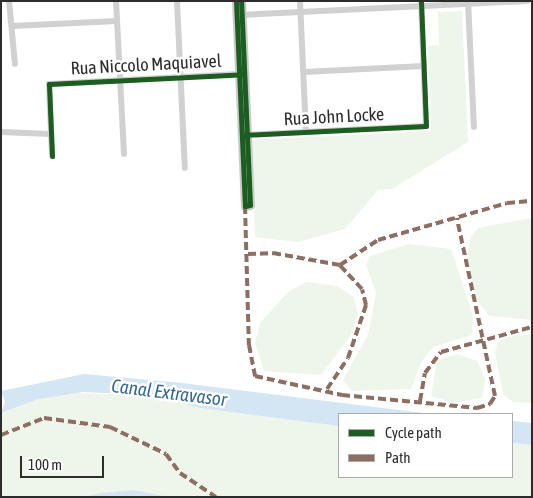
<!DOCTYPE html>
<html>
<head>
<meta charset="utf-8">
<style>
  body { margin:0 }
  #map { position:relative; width:533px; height:498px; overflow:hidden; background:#fff; font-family:"Asap Condensed",sans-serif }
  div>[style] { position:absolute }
  .green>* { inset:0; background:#eef5ea }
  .water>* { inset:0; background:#d4e5f3 }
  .street>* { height:6px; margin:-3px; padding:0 3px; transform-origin:3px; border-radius:3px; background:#d1d1d1 }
  .secondary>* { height:9px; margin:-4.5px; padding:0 4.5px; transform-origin:4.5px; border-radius:4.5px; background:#cacaca }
  .quiet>* { height:4px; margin-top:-2px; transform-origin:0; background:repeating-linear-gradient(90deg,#8d6e63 0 8px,transparent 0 12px) }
  .cycleway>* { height:5px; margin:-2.5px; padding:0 2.5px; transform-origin:2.5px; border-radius:2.5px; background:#1b5e20 }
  span { translate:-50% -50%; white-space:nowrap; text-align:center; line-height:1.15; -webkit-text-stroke:5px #fff; paint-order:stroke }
  .street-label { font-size:18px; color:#2c2c2c }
  .water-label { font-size:19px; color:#346894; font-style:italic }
  .frame { position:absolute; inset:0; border:2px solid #2c2c2c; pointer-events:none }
  .legend { position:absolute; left:338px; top:413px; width:175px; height:65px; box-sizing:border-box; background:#fff; border:1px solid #ababab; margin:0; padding:6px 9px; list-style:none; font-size:15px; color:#2c2c2c }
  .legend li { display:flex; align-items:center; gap:10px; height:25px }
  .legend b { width:25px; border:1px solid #ababab }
  .scale { position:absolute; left:20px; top:456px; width:84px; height:22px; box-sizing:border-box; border:2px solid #2c2c2c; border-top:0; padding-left:6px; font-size:15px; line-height:18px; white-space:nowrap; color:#2c2c2c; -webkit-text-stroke:4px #fff; paint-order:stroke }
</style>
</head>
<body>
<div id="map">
  <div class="green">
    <div style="clip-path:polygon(462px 11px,468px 142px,392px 189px,378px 190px,345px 229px,298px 242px,255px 237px,251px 140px,431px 131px,428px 46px,439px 45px,438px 12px)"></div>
    <div style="clip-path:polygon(532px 218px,532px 320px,489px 316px,476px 299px,467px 257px,471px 237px,478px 228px)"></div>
    <div style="clip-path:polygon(409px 244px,451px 249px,473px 316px,472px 335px,433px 347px,421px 362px,411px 389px,352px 391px,343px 380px,368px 335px,376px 293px,366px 265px,370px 256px)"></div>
    <div style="clip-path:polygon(306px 282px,337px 286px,354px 297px,358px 315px,351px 335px,321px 375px,264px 371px,255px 343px,260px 323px,288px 292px)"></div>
    <div style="clip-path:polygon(532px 334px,532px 403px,513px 402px,503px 394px,495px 352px,498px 342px,507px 337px)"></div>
    <div style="clip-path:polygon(458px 354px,477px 361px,485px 379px,482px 398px,453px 403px,431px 396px,437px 360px)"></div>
    <div style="clip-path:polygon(73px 393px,151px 395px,200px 408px,339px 426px,339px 477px,512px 477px,512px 443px,532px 445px,532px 497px,169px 497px,133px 490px,85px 497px,1px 497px,1px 413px,38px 399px)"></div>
  </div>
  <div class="water">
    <div style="clip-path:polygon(84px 374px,182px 383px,431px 414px,339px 414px,339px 426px,200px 408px,151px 395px,83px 392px,38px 399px,1px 413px,5px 402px,1px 391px)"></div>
    <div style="clip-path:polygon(512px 421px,532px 423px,532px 445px,512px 443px)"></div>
    <div style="clip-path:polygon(133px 490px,169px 497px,85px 497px,101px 493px)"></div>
  </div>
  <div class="street">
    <div style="left:9px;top:1px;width:63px;rotate:84.6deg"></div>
    <div style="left:116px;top:1px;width:153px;rotate:87deg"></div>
    <div style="left:177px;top:1px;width:167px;rotate:87.3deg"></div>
    <div style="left:300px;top:1px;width:131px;rotate:87.4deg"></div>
    <div style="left:468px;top:1px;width:126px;rotate:87.3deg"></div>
    <div style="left:240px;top:15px;width:288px;rotate:-2.8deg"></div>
    <div style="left:12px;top:26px;width:105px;rotate:-2.7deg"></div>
    <div style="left:304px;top:72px;width:120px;rotate:-2.9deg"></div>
    <div style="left:1px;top:132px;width:50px;rotate:2.3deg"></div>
    <div style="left:243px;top:135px;width:183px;rotate:-2.8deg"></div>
    <div style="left:426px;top:126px;width:125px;rotate:-92.3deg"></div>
    <div style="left:52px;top:156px;width:72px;rotate:-92.4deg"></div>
    <div style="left:49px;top:84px;width:194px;rotate:-3deg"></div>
  </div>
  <div class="secondary">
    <div style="left:236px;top:1px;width:205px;rotate:87.5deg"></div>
    <div style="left:245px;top:206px;width:5px;rotate:-11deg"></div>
    <div style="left:250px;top:205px;width:204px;rotate:-92.5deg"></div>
  </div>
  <div class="quiet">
    <div style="left:245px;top:206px;width:139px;rotate:88.4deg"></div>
    <div style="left:249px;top:345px;width:32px;rotate:79deg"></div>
    <div style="left:255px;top:376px;width:89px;rotate:12.3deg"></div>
    <div style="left:342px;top:395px;width:136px;rotate:5.5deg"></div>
    <div style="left:477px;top:408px;width:14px;rotate:-17deg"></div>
    <div style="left:490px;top:404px;width:9px;rotate:-58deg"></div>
    <div style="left:495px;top:396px;width:182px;rotate:-102.1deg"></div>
    <div style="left:248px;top:254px;width:25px;rotate:-2deg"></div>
    <div style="left:273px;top:253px;width:68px;rotate:10.2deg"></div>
    <div style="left:340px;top:265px;width:45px;rotate:-33.3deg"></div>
    <div style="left:378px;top:240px;width:134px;rotate:-16deg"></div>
    <div style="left:507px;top:203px;width:25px;rotate:-5deg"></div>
    <div style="left:327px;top:389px;width:37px;rotate:-56deg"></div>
    <div style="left:348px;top:358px;width:56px;rotate:-71.2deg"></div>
    <div style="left:366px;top:305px;width:16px;rotate:-104deg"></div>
    <div style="left:362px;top:289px;width:33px;rotate:-133deg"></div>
    <div style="left:420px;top:401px;width:28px;rotate:-80deg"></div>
    <div style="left:425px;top:373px;width:26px;rotate:-53deg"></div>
    <div style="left:441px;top:352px;width:94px;rotate:-15.4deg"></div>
    <div style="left:1px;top:435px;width:46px;rotate:-21.6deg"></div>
    <div style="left:44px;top:418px;width:67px;rotate:7.8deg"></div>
    <div style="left:110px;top:427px;width:62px;rotate:25.7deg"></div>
    <div style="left:166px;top:454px;width:24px;rotate:54deg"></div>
    <div style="left:180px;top:473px;width:43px;rotate:33.7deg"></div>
  </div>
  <div class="cycleway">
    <div style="left:236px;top:1px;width:205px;rotate:87.5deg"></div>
    <div style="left:245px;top:206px;width:5px;rotate:-11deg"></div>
    <div style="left:250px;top:205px;width:204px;rotate:-92.5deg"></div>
    <div style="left:242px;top:135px;width:184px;rotate:-2.8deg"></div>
    <div style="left:426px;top:126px;width:125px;rotate:-92.3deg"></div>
    <div style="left:52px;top:156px;width:72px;rotate:-92.4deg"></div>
    <div style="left:49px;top:84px;width:195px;rotate:-2.9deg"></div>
  </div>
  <div class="street-label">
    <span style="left:146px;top:65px;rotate:-3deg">Rua Niccolo Maquiavel</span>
    <span style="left:334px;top:117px;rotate:-3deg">Rua John Locke</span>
  </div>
  <div class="water-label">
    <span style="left:169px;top:393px;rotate:7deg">Canal Extravasor</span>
  </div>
  <div class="frame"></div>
  <ul class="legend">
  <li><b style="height:6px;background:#1b5e20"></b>Cycle path</li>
  <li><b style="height:6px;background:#8d6e63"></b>Path</li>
  </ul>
  <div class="scale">100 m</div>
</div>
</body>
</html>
